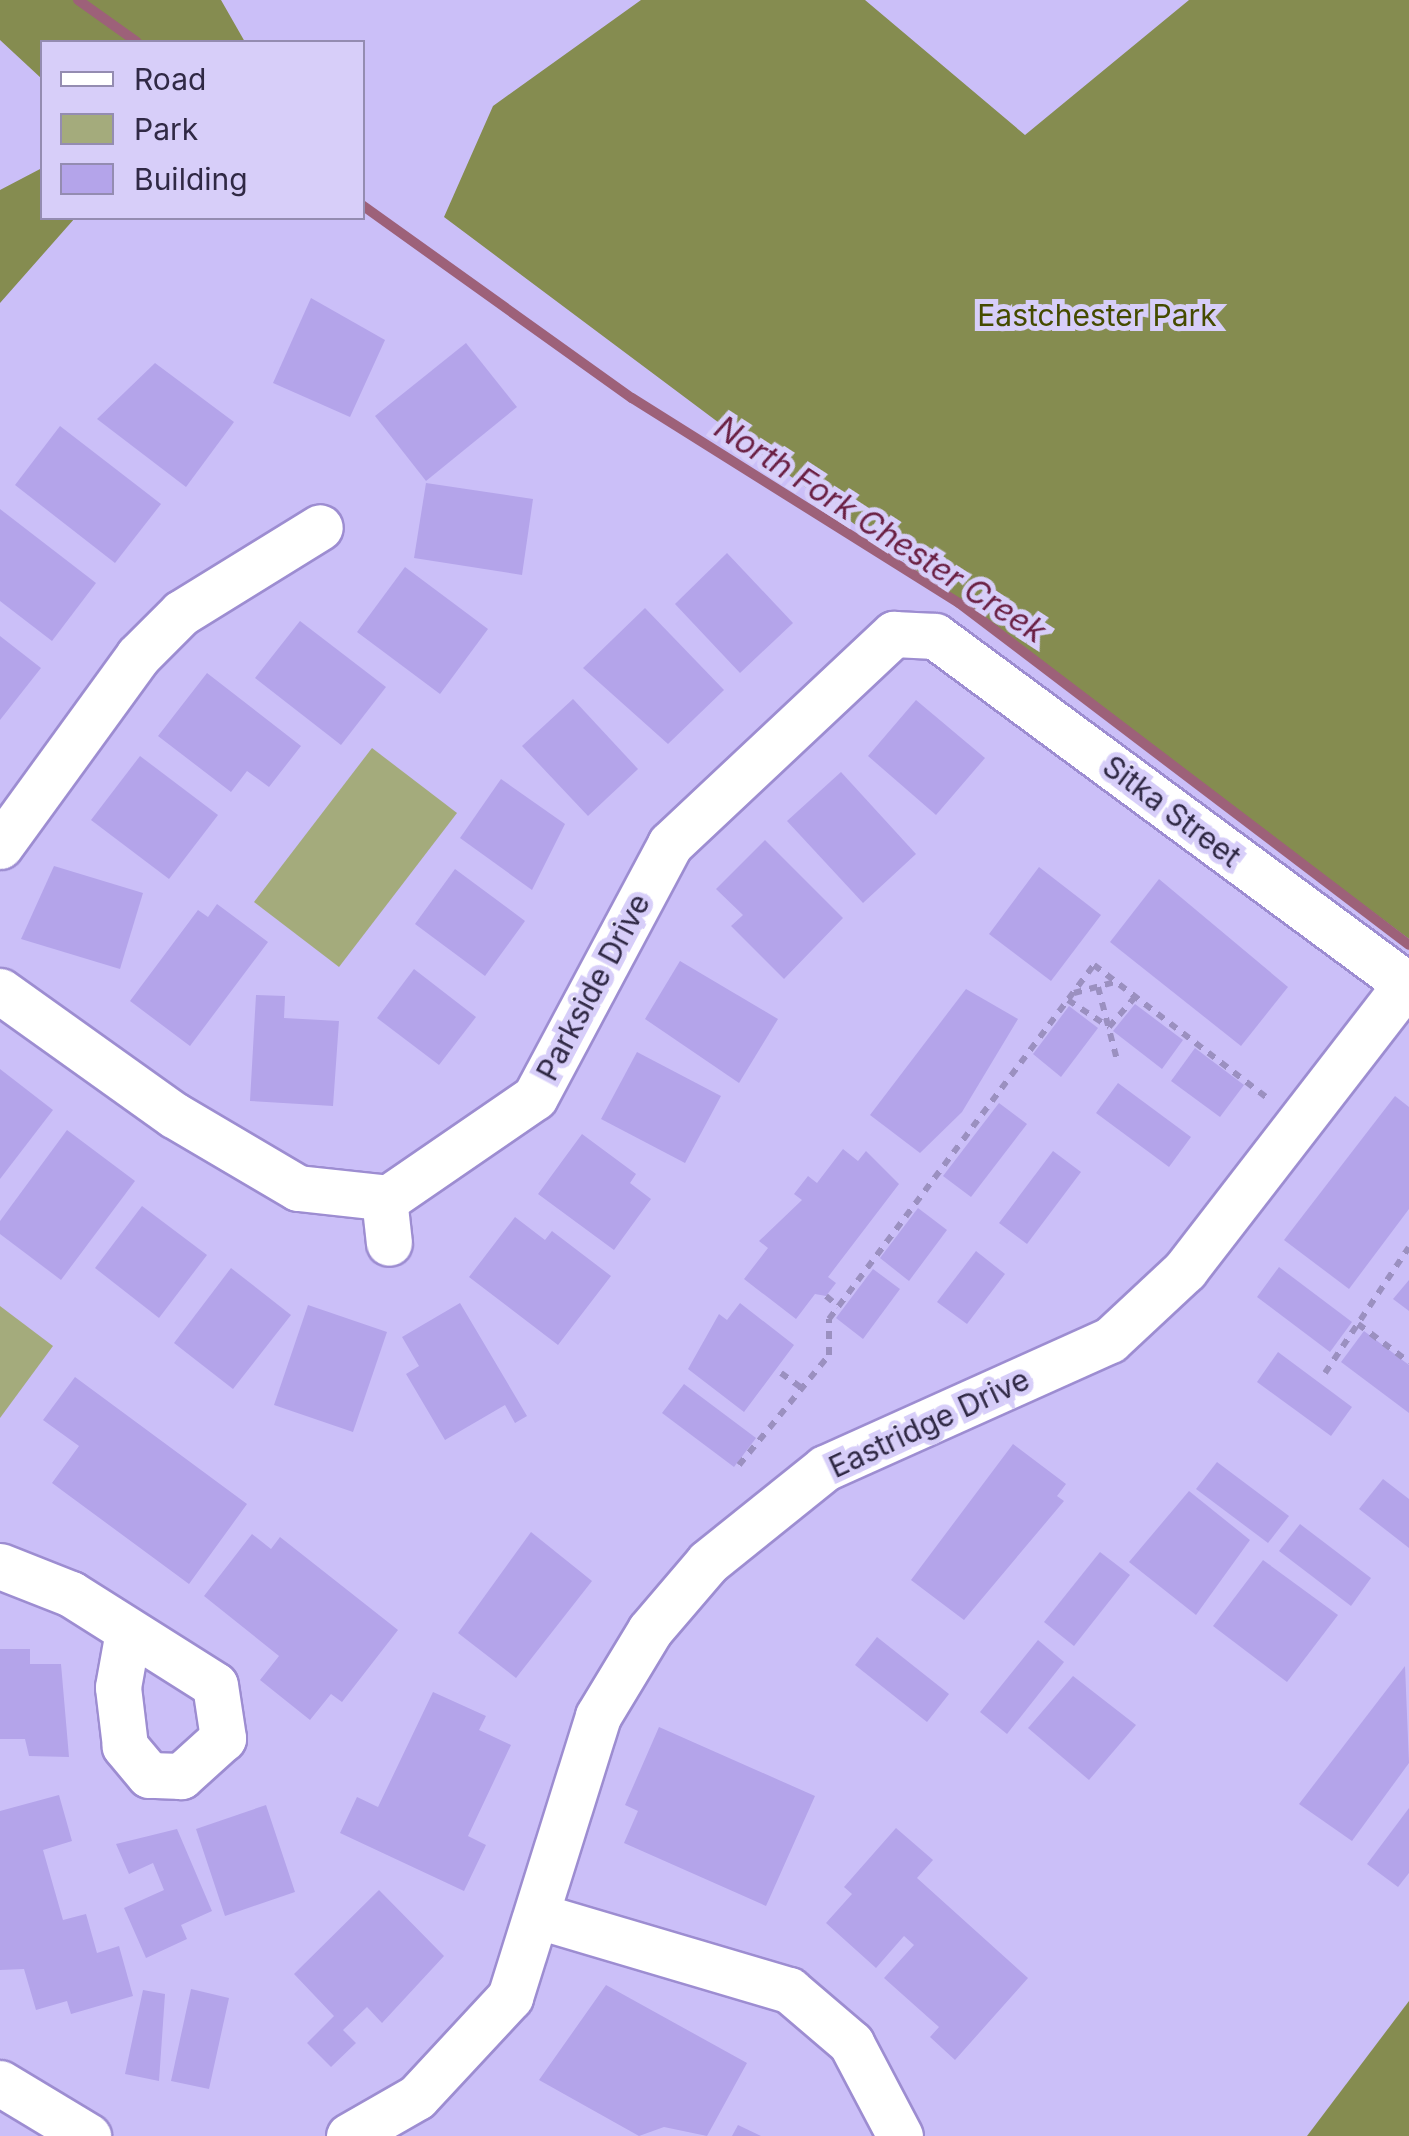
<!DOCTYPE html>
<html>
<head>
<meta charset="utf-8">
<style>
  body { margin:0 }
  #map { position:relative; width:1409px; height:2136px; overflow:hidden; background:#cbbff8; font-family:Inter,sans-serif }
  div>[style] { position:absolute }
  .green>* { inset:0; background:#a4ab7c }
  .forest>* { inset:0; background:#858c50 }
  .stream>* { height:10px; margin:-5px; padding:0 5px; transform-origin:5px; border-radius:5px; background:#9d6179 }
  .building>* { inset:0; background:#b4a4ea }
  .path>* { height:6px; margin-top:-3px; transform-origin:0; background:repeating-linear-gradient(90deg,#9b90c0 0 8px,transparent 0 16px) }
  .roads { filter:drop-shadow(2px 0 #9d8dd1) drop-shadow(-2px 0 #9d8dd1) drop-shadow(0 2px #9d8dd1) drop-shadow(0 -2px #9d8dd1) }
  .minor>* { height:45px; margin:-22.5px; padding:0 22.5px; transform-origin:22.5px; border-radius:22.5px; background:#fff }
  span { translate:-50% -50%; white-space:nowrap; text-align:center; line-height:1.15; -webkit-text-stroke:10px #d7cef9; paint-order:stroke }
  .park-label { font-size:30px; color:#454b00 }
  .street-label { font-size:30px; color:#302945 }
  .water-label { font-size:32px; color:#6a1f43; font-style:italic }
  .legend { position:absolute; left:40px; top:40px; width:325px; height:180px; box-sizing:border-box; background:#d7cef9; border:2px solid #948cb1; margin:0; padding:12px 18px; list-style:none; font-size:30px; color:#302945 }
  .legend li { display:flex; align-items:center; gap:20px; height:50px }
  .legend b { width:50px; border:2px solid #948cb1 }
</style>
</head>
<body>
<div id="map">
  <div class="green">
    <div style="clip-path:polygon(372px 748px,457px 813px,339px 967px,254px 902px)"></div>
    <div style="clip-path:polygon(0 1306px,53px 1346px,0 1418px)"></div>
  </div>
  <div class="forest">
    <div style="clip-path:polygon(0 0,221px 0,245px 42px,42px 42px,42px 79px,0 40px)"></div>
    <div style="clip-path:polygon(641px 0,865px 0,1025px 135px,1189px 0,1409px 0,1409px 939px,444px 217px,493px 106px)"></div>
    <div style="clip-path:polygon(42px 168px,42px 218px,75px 218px,0 303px,0 190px)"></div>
    <div style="clip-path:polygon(1409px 2001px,1409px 2136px,1307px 2136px)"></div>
  </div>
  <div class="stream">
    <div style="left:78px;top:0;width:72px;rotate:35.4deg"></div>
    <div style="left:362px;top:205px;width:332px;rotate:35.6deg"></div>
    <div style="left:632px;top:398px;width:386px;rotate:32.1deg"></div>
    <div style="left:959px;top:603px;width:565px;rotate:37.23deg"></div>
  </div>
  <div class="building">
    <div style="clip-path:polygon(311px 298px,385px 340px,350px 417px,273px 383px)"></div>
    <div style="clip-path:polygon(466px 343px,517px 407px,426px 481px,375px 416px)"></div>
    <div style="clip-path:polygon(155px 363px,234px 422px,186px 487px,97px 419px)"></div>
    <div style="clip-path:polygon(60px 426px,161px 504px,115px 563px,15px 485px)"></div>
    <div style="clip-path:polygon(426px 483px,533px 499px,522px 575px,414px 558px)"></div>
    <div style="clip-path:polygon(0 509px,96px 583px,52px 641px,0 601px)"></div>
    <div style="clip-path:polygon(727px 553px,793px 623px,740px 673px,675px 604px)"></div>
    <div style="clip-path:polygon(405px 567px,488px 629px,440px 694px,357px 632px)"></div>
    <div style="clip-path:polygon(645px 608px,724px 690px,668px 744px,583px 668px)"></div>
    <div style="clip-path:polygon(300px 621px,386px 687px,341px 745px,255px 678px)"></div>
    <div style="clip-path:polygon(0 636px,41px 668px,0 720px)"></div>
    <div style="clip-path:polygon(207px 673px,301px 746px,269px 787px,247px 771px,231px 792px,158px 736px)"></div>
    <div style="clip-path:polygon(573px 699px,638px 769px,588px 816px,522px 746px)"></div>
    <div style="clip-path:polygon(916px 700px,985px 758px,936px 815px,868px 756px)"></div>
    <div style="clip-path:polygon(140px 756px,218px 815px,169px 879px,91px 820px)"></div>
    <div style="clip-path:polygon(841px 772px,916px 854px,863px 903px,787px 821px)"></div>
    <div style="clip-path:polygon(501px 779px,565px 824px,532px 890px,460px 838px)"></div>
    <div style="clip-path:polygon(765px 840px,843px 918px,784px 979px,731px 926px,743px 915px,716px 889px)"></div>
    <div style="clip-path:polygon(54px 866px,143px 893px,120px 969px,21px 939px)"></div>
    <div style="clip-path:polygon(1039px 867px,1101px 915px,1051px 981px,989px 934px)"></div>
    <div style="clip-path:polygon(455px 869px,525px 921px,485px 976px,415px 924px)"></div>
    <div style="clip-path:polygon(1159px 879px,1288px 987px,1241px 1046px,1110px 942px)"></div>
    <div style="clip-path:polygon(217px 904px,268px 942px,190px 1046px,130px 1001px,198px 910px,208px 917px)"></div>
    <div style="clip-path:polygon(680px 961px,778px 1019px,739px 1083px,645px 1019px)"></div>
    <div style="clip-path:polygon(414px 969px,476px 1017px,439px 1065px,377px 1018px)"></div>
    <div style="clip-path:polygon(966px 989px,1018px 1019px,962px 1112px,920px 1153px,870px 1115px)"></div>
    <div style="clip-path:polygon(256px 995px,285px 996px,284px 1018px,339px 1021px,333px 1106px,250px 1101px)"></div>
    <div style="clip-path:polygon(1135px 1004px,1183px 1040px,1162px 1069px,1113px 1031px)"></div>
    <div style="clip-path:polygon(1069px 1006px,1098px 1028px,1061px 1077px,1033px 1054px)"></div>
    <div style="clip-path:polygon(1195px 1048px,1244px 1085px,1220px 1117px,1171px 1081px)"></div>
    <div style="clip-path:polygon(637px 1052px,721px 1096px,685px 1163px,601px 1119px)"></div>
    <div style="clip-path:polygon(0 1069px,53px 1110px,0 1179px)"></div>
    <div style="clip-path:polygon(1118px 1083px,1191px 1137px,1169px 1167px,1096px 1113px)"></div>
    <div style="clip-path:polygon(1395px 1096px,1409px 1107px,1409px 1209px,1349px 1289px,1284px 1240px)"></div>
    <div style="clip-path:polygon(999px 1103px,1027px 1124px,971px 1197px,943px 1176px)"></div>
    <div style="clip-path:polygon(67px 1130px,135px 1181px,61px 1280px,0 1234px,0 1221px)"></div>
    <div style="clip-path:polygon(582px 1134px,636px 1174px,630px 1183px,651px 1199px,614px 1250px,538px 1194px)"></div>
    <div style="clip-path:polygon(843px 1149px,858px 1161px,866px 1151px,899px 1184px,828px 1277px,836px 1283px,826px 1296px,815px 1294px,796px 1319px,744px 1279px,768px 1248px,759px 1241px,802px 1200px,794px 1194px,808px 1176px,817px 1183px)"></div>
    <div style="clip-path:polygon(1053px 1151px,1081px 1172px,1027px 1244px,999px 1223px)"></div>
    <div style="clip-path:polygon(142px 1206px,207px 1255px,159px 1318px,95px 1268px)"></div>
    <div style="clip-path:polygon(918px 1208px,947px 1230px,909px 1281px,880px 1258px)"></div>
    <div style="clip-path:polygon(515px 1217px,545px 1240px,552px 1231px,611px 1276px,558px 1345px,469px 1277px)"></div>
    <div style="clip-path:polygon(976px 1251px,1005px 1274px,967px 1324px,937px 1302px)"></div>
    <div style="clip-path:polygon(1279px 1267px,1352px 1322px,1330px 1352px,1257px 1297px)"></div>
    <div style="clip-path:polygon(231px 1268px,291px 1315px,233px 1389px,174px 1343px)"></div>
    <div style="clip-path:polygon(873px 1269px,900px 1289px,863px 1339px,836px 1318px)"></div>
    <div style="clip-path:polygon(1409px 1280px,1409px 1311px,1393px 1299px)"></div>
    <div style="clip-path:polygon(460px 1303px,527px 1416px,515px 1423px,505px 1405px,445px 1440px,406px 1374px,419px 1366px,402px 1337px)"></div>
    <div style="clip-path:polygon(740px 1303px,794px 1345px,744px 1412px,688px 1369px,719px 1314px,727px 1320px)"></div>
    <div style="clip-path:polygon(308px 1305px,387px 1332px,353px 1432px,274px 1405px)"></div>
    <div style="clip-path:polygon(1364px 1331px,1409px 1365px,1409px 1413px,1341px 1362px)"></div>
    <div style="clip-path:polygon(1278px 1352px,1352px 1407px,1331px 1436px,1257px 1382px)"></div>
    <div style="clip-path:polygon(75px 1377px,247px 1504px,189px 1584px,52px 1483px,79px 1446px,43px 1420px)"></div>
    <div style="clip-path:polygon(684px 1384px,756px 1438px,734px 1467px,662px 1413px)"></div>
    <div style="clip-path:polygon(1013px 1444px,1066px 1484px,1057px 1496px,1064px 1501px,964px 1620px,911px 1580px)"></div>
    <div style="clip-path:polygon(1217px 1462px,1289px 1516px,1268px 1543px,1196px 1489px)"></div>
    <div style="clip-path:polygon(1383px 1479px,1409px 1499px,1409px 1548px,1359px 1509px)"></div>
    <div style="clip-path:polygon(1189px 1491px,1250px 1540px,1196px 1615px,1129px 1562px)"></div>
    <div style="clip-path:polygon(1300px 1524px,1371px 1578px,1351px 1606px,1279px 1551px)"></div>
    <div style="clip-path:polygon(531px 1532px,592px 1581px,516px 1678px,458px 1633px)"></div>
    <div style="clip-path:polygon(252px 1534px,271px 1549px,280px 1537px,398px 1630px,342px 1702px,331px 1694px,310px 1720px,260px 1680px,279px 1656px,204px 1596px)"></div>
    <div style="clip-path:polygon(1100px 1552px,1130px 1575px,1074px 1646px,1044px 1622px)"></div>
    <div style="clip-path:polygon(1263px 1560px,1338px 1615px,1287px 1682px,1213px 1626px)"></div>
    <div style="clip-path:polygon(877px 1637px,949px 1694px,927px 1722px,855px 1665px)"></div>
    <div style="clip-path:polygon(1038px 1640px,1064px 1662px,1007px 1734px,980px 1712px)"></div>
    <div style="clip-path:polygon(0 1649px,30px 1649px,30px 1664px,61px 1664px,69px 1757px,29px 1756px,25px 1739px,0 1739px)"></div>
    <div style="clip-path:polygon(1405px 1666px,1409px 1763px,1352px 1841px,1299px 1804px)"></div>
    <div style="clip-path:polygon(1073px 1676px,1136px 1725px,1089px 1780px,1028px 1728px)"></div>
    <div style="clip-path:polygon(433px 1692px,486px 1716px,479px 1730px,511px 1745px,468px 1836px,486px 1845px,464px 1891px,340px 1833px,357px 1797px,378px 1807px)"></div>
    <div style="clip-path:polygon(659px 1727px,815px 1796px,766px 1906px,624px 1843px,638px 1811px,625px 1805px)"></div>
    <div style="clip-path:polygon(59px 1795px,72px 1841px,43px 1850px,63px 1920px,86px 1914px,97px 1953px,119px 1946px,133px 1996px,71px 2014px,67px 2001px,36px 2010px,24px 1969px,0 1970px,0 1811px)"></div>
    <div style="clip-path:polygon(266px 1805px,295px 1892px,225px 1916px,196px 1829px)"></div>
    <div style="clip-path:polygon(1409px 1808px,1409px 1873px,1398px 1887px,1367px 1864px)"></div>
    <div style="clip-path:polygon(896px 1828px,933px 1860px,917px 1878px,1028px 1978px,955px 2060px,930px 2037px,939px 2027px,884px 1978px,914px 1945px,904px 1936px,876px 1968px,826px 1923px,852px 1894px,844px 1887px)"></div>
    <div style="clip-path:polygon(177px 1829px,212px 1911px,181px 1925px,187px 1939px,146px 1958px,124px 1908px,164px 1890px,153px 1863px,129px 1874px,116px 1844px)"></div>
    <div style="clip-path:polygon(379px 1890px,444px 1956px,382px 2023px,367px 2007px,343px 2030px,356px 2043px,331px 2067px,307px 2043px,334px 2016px,294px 1974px)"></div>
    <div style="clip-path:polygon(606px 1985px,747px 2063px,707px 2136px,664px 2127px,639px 2136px,539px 2080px)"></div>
    <div style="clip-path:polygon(191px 1989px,229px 1998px,209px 2089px,171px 2081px)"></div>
    <div style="clip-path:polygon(143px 1990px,165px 1994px,159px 2081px,125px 2074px)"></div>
    <div style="clip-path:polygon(738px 2125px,761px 2136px,732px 2136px)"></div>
  </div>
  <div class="path">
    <div style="left:1098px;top:987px;width:75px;rotate:75.4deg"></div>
    <div style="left:1074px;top:993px;width:42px;rotate:-15deg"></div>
    <div style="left:1068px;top:1000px;width:49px;rotate:33.4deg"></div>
    <div style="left:1109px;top:1027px;width:40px;rotate:-49deg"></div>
    <div style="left:826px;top:1296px;width:16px;rotate:40deg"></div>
    <div style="left:1358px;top:1324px;width:64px;rotate:36.7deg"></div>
    <div style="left:781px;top:1373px;width:26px;rotate:36deg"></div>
    <div style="left:1325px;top:1373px;width:151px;rotate:-56.3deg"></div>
    <div style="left:739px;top:1465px;width:142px;rotate:-50.7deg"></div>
    <div style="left:829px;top:1355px;width:36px;rotate:-90deg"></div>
    <div style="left:829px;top:1319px;width:442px;rotate:-53.2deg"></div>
    <div style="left:1094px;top:965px;width:223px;rotate:37.5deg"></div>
  </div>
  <div class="roads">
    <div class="minor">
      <div style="left:0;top:846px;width:235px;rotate:-54deg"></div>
      <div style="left:138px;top:656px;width:61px;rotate:-45deg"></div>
      <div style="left:181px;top:613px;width:163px;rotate:-31.7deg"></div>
      <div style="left:0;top:991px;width:214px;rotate:35.5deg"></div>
      <div style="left:174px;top:1115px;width:144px;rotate:30.5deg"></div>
      <div style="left:298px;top:1188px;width:91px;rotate:6.3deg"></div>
      <div style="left:388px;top:1198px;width:178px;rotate:-34.5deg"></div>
      <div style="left:535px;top:1097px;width:287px;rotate:-61.9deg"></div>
      <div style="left:670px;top:844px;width:307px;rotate:-43.2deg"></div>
      <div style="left:894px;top:634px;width:41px;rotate:2.8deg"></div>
      <div style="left:935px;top:636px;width:589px;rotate:36.44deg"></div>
      <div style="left:384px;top:1198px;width:45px;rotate:83.7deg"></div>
      <div style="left:0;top:1566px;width:76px;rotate:21.5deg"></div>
      <div style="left:71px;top:1594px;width:170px;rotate:32.3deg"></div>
      <div style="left:215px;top:1685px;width:54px;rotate:81.4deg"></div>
      <div style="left:223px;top:1738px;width:57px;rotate:137.9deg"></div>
      <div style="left:181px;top:1776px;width:32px;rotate:-178deg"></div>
      <div style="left:149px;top:1775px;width:38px;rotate:-130deg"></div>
      <div style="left:125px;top:1746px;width:59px;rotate:-96.8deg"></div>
      <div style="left:118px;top:1687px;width:51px;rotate:-79.8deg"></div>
      <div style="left:542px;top:1917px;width:258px;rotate:16.5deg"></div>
      <div style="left:789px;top:1990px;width:82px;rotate:40.5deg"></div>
      <div style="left:851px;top:2043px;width:105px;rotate:62.2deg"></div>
      <div style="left:0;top:2083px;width:103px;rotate:31.1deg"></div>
      <div style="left:349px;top:2136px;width:78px;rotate:-29.8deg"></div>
      <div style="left:417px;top:2097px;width:137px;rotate:-47.1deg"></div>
      <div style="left:510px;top:1997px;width:294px;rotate:-72.6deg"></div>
      <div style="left:598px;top:1716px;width:100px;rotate:-58.8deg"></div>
      <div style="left:650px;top:1630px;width:89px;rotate:-49.5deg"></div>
      <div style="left:708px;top:1562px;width:150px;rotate:-38.8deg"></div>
      <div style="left:825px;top:1468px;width:312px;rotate:-24.2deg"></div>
      <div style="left:1110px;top:1340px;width:103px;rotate:-43deg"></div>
      <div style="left:1185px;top:1270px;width:361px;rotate:-52.3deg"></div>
    </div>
  </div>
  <div class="park-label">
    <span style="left:1097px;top:315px">Eastchester Park</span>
  </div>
  <div class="street-label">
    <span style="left:1172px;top:811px;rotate:37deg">Sitka Street</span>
    <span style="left:593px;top:987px;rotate:-62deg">Parkside Drive</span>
    <span style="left:929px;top:1423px;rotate:-25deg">Eastridge Drive</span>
  </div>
  <div class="water-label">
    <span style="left:880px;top:530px;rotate:33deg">North Fork Chester Creek</span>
  </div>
  <ul class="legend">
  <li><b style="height:12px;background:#fff"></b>Road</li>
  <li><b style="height:28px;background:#a4ab7c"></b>Park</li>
  <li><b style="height:28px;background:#b4a4ea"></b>Building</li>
  </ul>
</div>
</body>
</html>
